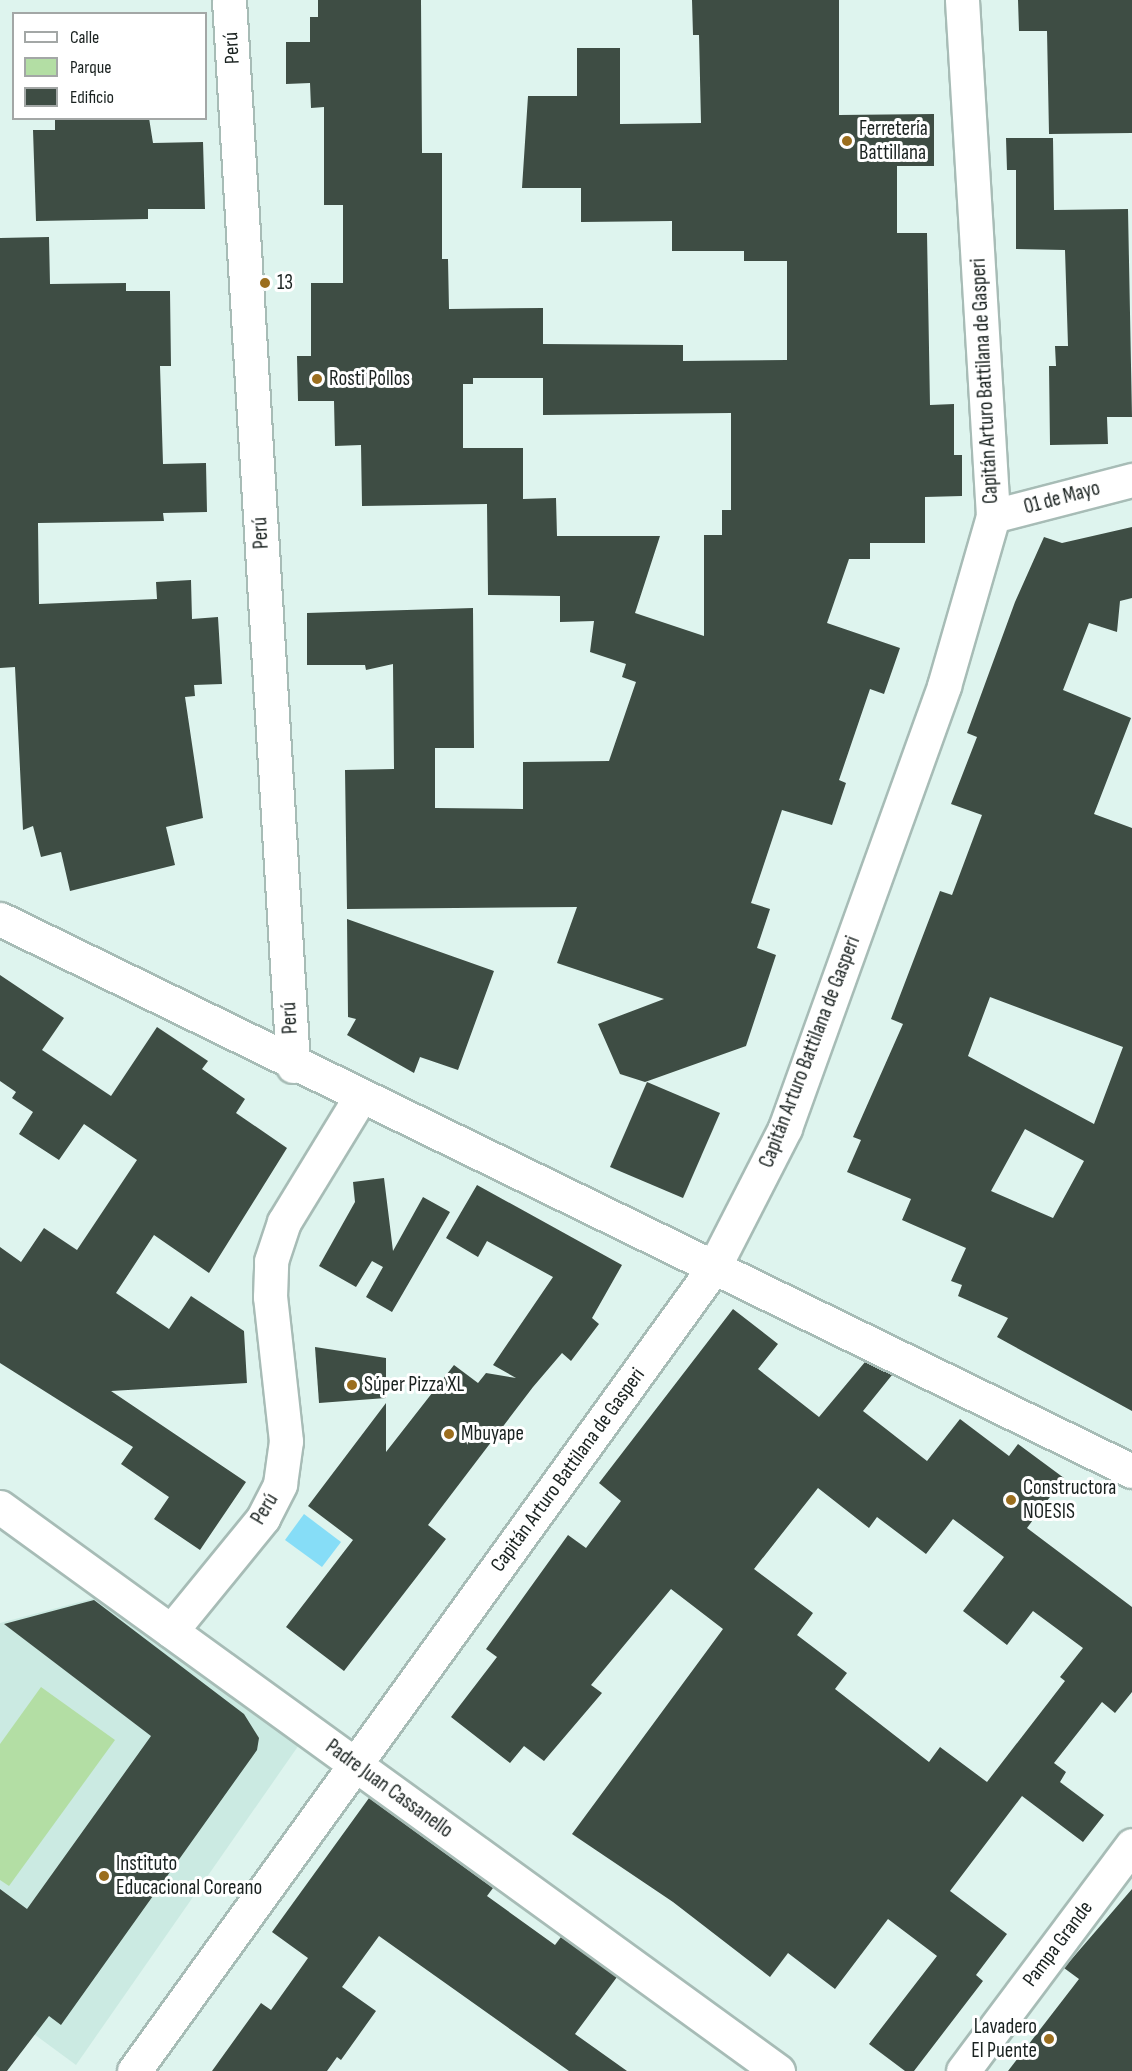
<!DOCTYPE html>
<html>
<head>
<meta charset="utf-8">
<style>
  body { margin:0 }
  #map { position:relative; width:1132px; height:2071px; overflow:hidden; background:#def4ee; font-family:"Sofia Sans Condensed",sans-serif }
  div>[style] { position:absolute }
  .built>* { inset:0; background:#cbeae2 }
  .green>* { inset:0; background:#b3dea4 }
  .water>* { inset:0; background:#86ddf7 }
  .building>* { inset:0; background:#3e4d44 }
  .roads { filter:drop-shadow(2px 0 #a7bcb6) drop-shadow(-2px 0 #a7bcb6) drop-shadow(0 2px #a7bcb6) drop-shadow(0 -2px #a7bcb6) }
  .minor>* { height:33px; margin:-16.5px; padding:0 16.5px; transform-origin:16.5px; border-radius:16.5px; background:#fff }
  .dots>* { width:16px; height:16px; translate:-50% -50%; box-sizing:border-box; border:3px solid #fff; border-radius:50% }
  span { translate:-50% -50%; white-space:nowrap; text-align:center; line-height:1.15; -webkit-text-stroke:6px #fff; paint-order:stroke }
  .street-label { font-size:21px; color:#1a2220 }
  .poi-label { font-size:21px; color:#1a2220 }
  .left { translate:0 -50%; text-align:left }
  .right { translate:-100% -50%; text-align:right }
  .legend { position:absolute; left:12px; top:12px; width:195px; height:108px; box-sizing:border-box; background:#fff; border:2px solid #a3a7a6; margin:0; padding:8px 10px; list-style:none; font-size:18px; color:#1a2220 }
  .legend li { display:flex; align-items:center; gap:12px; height:30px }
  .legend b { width:30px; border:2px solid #a3a7a6 }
</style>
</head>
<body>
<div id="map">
  <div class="built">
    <div style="clip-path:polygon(99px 1597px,301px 1742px,76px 2065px,0 2009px,0 1623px)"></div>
  </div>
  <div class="green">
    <div style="clip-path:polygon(41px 1687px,115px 1740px,9px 1886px,0 1880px,0 1744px)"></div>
  </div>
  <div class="water">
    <div style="clip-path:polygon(304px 1514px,341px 1542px,322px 1567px,285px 1540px)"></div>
  </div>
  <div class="building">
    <div style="clip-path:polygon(evenodd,318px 0,421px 0,422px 153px,442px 153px,442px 259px,448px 259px,449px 309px,543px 308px,543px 344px,683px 345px,683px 361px,787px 360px,787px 261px,744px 261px,744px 251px,672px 251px,672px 221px,581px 222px,581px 188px,522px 188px,528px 96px,577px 96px,577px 48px,620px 48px,620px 124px,701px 123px,699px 35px,693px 35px,692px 0,839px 0,839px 115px,934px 114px,934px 166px,897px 166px,897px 233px,927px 233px,930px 405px,954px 404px,954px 455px,962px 455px,962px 496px,925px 497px,925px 543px,870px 543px,870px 559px,849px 559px,827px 623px,900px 648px,884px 694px,870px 689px,839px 780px,846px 783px,832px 825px,782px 810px,751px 903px,770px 909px,757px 948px,776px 955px,746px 1046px,645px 1082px,620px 1074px,598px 1024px,664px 999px,557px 963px,577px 907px,347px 909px,345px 770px,394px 769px,393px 664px,366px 670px,365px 665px,307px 665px,307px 613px,473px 608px,474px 748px,435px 748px,435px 808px,523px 809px,523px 762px,609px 761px,636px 682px,622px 677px,626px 664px,590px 652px,594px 621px,560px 622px,560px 596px,488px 595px,487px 504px,362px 506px,361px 445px,335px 446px,334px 401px,298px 401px,297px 356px,311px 356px,311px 283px,343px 283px,343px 205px,324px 205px,324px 107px,311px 108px,310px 83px,286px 84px,286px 42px,310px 42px,310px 17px,318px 17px,318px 0,473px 378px,543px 378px,543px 415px,731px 413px,731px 510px,722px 510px,722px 535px,704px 535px,704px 636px,635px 613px,660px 536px,557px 536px,556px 498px,523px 499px,523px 448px,463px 448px,463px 384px,473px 384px,473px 378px)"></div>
    <div style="clip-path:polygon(1018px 0,1132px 0,1132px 133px,1049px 134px,1047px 31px,1019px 31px)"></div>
    <div style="clip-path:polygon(55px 118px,149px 118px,153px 143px,203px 142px,205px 209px,148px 209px,148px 219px,36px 221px,33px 130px,55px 130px)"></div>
    <div style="clip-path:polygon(1006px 138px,1053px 138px,1054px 210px,1128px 209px,1132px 417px,1107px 417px,1108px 444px,1050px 445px,1049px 366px,1056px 366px,1055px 346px,1068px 346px,1065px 250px,1016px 249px,1016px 170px,1007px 170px)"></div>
    <div style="clip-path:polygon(49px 237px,50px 284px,126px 283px,126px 291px,170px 291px,171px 366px,160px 366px,163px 464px,206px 463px,207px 512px,163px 513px,164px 521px,38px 523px,39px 604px,157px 599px,156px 582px,191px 580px,192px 619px,218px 617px,222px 684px,194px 685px,195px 696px,185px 697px,203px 818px,166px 827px,175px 865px,70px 891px,61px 852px,41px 857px,33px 826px,23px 830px,15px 667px,0 668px,0 238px)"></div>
    <div style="clip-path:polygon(evenodd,1132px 527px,1132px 598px,1120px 601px,1117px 632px,1089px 623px,1063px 690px,1131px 718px,1094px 814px,1132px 828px,1132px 1411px,997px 1337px,1008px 1318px,958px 1296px,962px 1285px,951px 1281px,966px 1248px,902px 1220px,911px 1199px,847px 1172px,861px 1140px,853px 1137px,903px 1024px,891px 1019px,940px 891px,952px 895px,982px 815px,951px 804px,977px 737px,967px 733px,1015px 602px,1044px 537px,1062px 543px,1132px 527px,990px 997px,1123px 1047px,1094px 1124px,968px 1056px,990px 997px,1132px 527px,1025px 1129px,1084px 1161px,1053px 1218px,991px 1191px,1025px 1129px)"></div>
    <div style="clip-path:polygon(347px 919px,494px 971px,458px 1070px,420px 1057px,414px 1073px,347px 1035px,356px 1019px,348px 1017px)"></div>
    <div style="clip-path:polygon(0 975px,64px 1018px,42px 1050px,111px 1096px,157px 1027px,208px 1061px,202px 1069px,245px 1099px,236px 1113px,287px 1148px,209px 1273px,154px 1235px,116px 1293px,169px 1329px,191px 1296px,244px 1331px,247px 1383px,111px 1391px,246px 1482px,200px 1550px,154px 1519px,169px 1497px,121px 1464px,133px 1447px,0 1363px,0 1247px,21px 1262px,44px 1228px,77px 1250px,137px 1160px,84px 1124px,59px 1160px,19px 1134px,33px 1112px,12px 1098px,16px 1092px,0 1081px)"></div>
    <div style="clip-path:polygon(647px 1082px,720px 1113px,683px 1198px,610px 1167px)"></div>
    <div style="clip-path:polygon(384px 1178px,393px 1251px,423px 1197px,450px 1212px,392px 1312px,366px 1297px,383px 1267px,372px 1261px,356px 1287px,319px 1266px,355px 1202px,353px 1182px)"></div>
    <div style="clip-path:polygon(477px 1185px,622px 1265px,592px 1318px,599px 1324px,571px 1361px,562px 1353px,533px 1387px,428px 1525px,446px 1539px,344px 1671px,286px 1627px,353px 1540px,308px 1506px,386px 1403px,386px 1452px,454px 1365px,478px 1383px,486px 1373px,516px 1378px,493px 1365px,553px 1277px,487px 1241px,478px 1257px,446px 1238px)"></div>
    <div style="clip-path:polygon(evenodd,733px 1309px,778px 1344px,758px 1369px,819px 1417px,865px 1362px,892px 1375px,863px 1411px,927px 1461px,960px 1419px,1009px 1456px,1018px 1444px,1064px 1478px,1027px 1528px,1132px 1607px,1132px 1692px,1115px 1713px,1102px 1702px,1054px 1763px,1066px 1772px,1060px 1782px,1104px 1815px,1083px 1842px,1022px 1796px,950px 1891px,1007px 1934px,976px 1975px,983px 1981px,914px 2071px,905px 2071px,869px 2044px,937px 1956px,888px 1919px,835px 1989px,788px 1953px,770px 1977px,673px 1902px,572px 1834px,723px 1629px,671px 1589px,591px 1685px,602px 1693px,544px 1761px,524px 1746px,510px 1763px,451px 1717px,497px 1657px,486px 1649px,568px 1535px,586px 1548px,621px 1501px,599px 1483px,733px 1309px,818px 1488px,869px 1528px,877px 1517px,926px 1554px,953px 1519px,1004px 1557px,963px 1611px,1007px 1645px,1033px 1611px,1083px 1648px,1060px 1677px,1065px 1681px,987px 1782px,940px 1747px,929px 1762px,835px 1689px,847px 1673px,797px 1635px,813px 1613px,754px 1569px,818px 1488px)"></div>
    <div style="clip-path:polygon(315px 1347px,386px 1358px,386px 1398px,319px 1403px)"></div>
    <div style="clip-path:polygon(94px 1600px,244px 1714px,259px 1738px,257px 1750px,61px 2025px,49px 2016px,7px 2071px,0 2071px,0 1889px,27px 1909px,151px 1736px,4px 1624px)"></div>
    <div style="clip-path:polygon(369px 1798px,493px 1888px,487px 1896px,555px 1945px,561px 1937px,617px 1977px,575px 2034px,627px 2071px,569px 2071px,379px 1936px,342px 1987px,376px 2011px,341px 2060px,337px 2057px,327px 2071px,212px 2071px,261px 2003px,271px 2010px,308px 1958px,272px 1932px)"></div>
    <div style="clip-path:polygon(1132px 1889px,1132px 2071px,1008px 2071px,1079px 1979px,1064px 1968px)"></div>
  </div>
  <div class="roads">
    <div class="minor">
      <div style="left:229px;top:0;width:1068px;rotate:86.56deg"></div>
      <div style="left:993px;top:516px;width:144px;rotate:-14.5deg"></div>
      <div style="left:0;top:919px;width:1259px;rotate:26deg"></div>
      <div style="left:0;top:1507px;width:961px;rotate:35.94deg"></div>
      <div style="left:171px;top:1631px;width:146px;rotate:-50.8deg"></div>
      <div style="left:263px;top:1518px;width:38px;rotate:-63deg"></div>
      <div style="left:280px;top:1484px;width:43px;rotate:-82.1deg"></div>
      <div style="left:286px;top:1441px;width:145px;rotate:-96.3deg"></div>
      <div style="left:270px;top:1297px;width:36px;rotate:-88deg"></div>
      <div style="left:271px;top:1261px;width:41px;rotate:-71.6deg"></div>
      <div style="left:284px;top:1222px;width:148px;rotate:-58.6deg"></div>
      <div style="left:134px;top:2071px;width:991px;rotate:-54.19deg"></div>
      <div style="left:714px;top:1267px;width:156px;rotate:-62.9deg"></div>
      <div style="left:785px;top:1128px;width:470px;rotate:-70.2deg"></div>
      <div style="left:944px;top:686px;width:177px;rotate:-73.9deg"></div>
      <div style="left:993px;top:516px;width:517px;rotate:-93.44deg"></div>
      <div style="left:963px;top:2071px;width:282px;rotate:-53.2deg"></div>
    </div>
  </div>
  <div class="dots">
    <div style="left:847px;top:141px;background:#9b6e1e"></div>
    <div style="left:265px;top:283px;background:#9b6e1e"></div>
    <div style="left:317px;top:379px;background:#9b6e1e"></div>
    <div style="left:352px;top:1385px;background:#9b6e1e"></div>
    <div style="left:449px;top:1434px;background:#9b6e1e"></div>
    <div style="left:1011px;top:1500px;background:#9b6e1e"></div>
    <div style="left:104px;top:1876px;background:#9b6e1e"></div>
    <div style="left:1049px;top:2039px;background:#9b6e1e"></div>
  </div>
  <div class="street-label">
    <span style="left:232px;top:48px;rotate:-93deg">Perú</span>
    <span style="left:985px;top:381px;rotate:-93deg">Capitán Arturo Battilana de Gasperi</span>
    <span style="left:1062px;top:498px;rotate:-15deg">01 de Mayo</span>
    <span style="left:261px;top:533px;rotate:-93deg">Perú</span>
    <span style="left:290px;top:1018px;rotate:-93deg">Perú</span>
    <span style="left:810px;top:1052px;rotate:-69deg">Capitán Arturo Battilana de Gasperi</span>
    <span style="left:568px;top:1470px;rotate:-54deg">Capitán Arturo Battilana de Gasperi</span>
    <span style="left:265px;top:1509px;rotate:-59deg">Perú</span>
    <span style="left:389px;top:1789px;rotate:36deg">Padre Juan Cassanello</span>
    <span style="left:1058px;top:1944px;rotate:-53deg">Pampa Grande</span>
  </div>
  <div class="poi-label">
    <span class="left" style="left:859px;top:141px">Ferretería<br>Battillana</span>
    <span class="left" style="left:277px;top:283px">13</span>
    <span class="left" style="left:329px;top:379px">Rosti Pollos</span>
    <span class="left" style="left:364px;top:1385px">Súper Pizza XL</span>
    <span class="left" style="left:461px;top:1434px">Mbuyape</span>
    <span class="left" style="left:1023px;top:1500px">Constructora<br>NOESIS</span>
    <span class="left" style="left:116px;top:1876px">Instituto<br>Educacional Coreano</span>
    <span class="right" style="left:1037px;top:2039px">Lavadero<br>El Puente</span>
  </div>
  <ul class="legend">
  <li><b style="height:8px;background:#fff"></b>Calle</li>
  <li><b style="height:16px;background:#b3dea4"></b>Parque</li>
  <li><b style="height:16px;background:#3e4d44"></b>Edificio</li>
  </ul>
</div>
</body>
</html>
